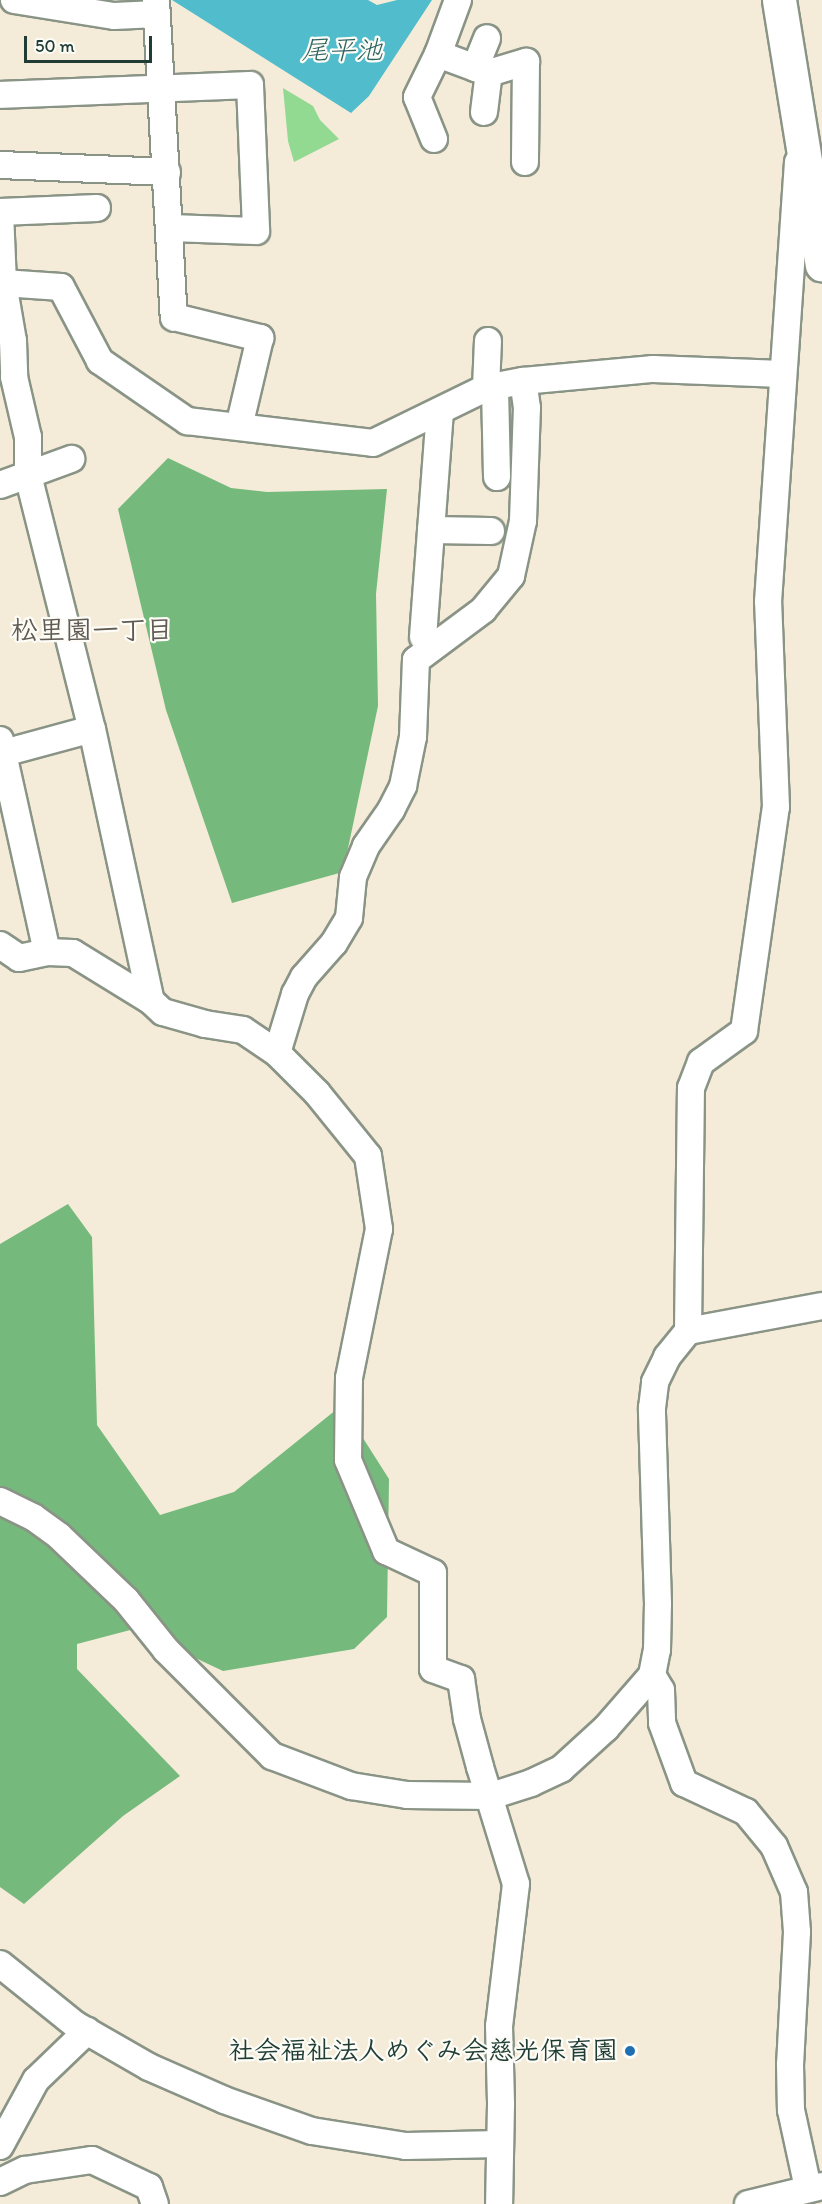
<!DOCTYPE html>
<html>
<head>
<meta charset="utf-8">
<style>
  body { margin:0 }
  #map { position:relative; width:822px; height:2204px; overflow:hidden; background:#f4ecd8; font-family:Itim,"Klee One",sans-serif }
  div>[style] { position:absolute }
  .green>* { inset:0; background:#92d992 }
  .forest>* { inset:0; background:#75b97c }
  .water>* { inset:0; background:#51bdcc }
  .roads { filter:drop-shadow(2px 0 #8a9486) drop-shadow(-2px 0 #8a9486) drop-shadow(0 2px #8a9486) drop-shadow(0 -2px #8a9486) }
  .minor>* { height:26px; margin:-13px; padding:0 13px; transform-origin:13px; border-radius:13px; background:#fff }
  .major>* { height:33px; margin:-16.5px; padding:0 16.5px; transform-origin:16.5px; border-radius:16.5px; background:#fff }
  .dots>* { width:16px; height:16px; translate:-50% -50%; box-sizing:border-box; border:3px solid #fdfcf7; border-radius:50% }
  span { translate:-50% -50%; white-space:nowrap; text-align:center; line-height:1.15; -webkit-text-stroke:4.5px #fdfcf7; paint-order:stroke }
  .poi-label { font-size:26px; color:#1f3d34; font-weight:700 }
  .right { translate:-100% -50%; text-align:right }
  .water-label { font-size:27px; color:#2e6362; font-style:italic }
  .neighbourhood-label { font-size:27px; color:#605a53; font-weight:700 }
  .scale { position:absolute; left:24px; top:36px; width:128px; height:27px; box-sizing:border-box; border:3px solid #1f3d34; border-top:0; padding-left:8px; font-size:18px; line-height:21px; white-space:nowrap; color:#1f3d34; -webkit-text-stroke:4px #fdfcf7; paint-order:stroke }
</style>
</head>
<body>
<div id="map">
  <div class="green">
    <div style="clip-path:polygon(283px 88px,313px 106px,320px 120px,339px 139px,294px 162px,288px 141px)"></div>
  </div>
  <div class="forest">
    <div style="clip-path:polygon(168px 458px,231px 488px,267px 492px,387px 489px,376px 594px,378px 706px,343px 872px,232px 903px,166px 710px,118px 509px)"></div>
    <div style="clip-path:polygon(68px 1204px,92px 1237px,97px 1425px,160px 1515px,234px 1492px,342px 1405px,389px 1479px,387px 1617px,354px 1649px,223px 1671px,134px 1629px,77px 1644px,77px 1669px,180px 1776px,123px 1816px,24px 1904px,0 1887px,0 1244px)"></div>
  </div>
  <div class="water">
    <div style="clip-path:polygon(172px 0,368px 0,377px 5px,397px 0,432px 0,369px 96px,351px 113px)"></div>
  </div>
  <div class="roads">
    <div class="minor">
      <div style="left:14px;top:0;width:101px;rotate:9.1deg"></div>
      <div style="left:114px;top:16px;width:43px;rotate:-2.7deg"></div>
      <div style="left:156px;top:0;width:318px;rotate:86.8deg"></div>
      <div style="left:174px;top:317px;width:89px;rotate:13.7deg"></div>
      <div style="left:260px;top:338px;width:91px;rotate:103.3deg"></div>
      <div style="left:458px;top:0;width:58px;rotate:110.3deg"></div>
      <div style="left:438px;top:54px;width:54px;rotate:20.4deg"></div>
      <div style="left:489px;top:73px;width:39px;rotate:-17deg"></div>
      <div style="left:526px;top:62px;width:100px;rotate:90.6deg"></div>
      <div style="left:475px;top:68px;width:32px;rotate:-68deg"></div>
      <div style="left:0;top:95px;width:250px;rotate:-2.3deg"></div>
      <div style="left:250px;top:85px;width:146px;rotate:87.6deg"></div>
      <div style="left:256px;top:231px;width:86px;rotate:-178deg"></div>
      <div style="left:484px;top:112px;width:39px;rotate:-83deg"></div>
      <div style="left:434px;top:139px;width:45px;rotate:-112deg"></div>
      <div style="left:417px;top:97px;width:48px;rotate:-64deg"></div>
      <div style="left:0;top:165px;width:167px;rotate:2.4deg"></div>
      <div style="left:0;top:212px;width:71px;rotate:87.6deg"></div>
      <div style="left:3px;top:283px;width:59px;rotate:80.2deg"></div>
      <div style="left:13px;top:341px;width:36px;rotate:88deg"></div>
      <div style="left:14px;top:377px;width:62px;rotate:76.9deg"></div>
      <div style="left:28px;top:437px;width:38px;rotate:90deg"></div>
      <div style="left:28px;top:475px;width:262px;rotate:75.9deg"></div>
      <div style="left:92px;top:729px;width:278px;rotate:77.8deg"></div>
      <div style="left:0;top:212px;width:97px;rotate:-2.4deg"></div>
      <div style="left:3px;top:283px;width:58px;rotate:3.9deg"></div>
      <div style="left:61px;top:287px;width:84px;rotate:62.2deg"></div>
      <div style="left:100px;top:361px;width:106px;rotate:34.6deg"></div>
      <div style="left:187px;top:421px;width:187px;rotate:6.7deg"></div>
      <div style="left:373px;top:443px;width:126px;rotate:-26deg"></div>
      <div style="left:486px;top:388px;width:38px;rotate:-11deg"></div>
      <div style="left:523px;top:381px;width:131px;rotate:-5.3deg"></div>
      <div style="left:653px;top:369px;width:129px;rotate:2.2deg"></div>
      <div style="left:486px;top:388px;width:47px;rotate:-87.6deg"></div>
      <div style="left:495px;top:388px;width:89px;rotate:88.7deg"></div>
      <div style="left:0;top:485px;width:76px;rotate:-20.1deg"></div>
      <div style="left:431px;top:530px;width:60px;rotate:1deg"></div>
      <div style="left:423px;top:637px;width:226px;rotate:-85.7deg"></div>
      <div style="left:0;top:740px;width:217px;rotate:77.5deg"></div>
      <div style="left:0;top:754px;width:95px;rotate:-15.2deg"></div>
      <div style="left:0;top:945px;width:23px;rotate:34deg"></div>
      <div style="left:19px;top:958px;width:29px;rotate:-12deg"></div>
      <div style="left:47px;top:952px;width:26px;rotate:2deg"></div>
      <div style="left:73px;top:953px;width:92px;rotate:31.6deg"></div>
      <div style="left:151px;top:1001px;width:16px;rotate:43deg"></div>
      <div style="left:163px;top:1012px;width:44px;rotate:15.9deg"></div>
      <div style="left:205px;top:1024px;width:38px;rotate:9deg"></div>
      <div style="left:243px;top:1030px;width:41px;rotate:34.1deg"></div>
      <div style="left:277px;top:1053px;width:57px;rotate:45deg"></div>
      <div style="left:317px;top:1093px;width:81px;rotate:51deg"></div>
      <div style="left:368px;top:1156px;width:74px;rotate:81.4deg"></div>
      <div style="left:379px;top:1229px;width:152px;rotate:101.4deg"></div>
      <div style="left:349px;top:1378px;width:82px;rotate:90.7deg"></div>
      <div style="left:348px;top:1460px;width:99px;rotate:67.3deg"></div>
      <div style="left:386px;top:1551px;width:52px;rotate:25.1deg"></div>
      <div style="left:433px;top:1573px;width:96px;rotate:90deg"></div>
      <div style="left:433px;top:1669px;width:30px;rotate:20deg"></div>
      <div style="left:461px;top:1679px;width:40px;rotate:81.5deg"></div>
      <div style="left:467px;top:1719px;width:50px;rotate:74.8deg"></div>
      <div style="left:480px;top:1767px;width:122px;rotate:72.9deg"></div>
      <div style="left:516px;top:1884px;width:143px;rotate:96.8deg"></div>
      <div style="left:499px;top:2026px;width:78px;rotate:88.5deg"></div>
      <div style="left:501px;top:2104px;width:100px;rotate:91.1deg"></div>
      <div style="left:277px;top:1053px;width:62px;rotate:-73deg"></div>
      <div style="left:295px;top:994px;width:19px;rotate:-62deg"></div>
      <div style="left:304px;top:977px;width:45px;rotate:-48.6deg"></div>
      <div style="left:334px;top:943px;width:29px;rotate:-59deg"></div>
      <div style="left:349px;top:918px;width:41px;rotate:-84.4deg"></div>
      <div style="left:353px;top:877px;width:34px;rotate:-67deg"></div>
      <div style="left:366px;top:846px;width:44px;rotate:-55.2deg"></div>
      <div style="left:391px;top:810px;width:27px;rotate:-63deg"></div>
      <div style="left:403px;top:786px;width:50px;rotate:-78.5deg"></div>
      <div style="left:413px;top:737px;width:77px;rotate:-87.8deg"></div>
      <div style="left:416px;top:660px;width:84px;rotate:-36.7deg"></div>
      <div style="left:483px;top:610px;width:44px;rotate:-50.5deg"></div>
      <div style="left:511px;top:576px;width:56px;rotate:-77.7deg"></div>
      <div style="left:523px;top:521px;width:113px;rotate:-88deg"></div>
      <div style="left:527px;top:408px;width:27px;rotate:-98deg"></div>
      <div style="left:688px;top:1331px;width:243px;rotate:-89.3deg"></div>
      <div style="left:691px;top:1088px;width:28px;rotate:-69deg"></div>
      <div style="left:701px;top:1062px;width:53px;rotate:-35.8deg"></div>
      <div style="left:744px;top:1031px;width:226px;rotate:-81.9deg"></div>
      <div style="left:776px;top:807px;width:205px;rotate:-92.2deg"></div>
      <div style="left:768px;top:602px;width:441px;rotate:-86.1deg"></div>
      <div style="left:0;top:1501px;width:37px;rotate:26deg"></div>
      <div style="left:33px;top:1517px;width:32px;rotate:36deg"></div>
      <div style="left:59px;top:1536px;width:93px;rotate:43.7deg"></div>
      <div style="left:126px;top:1600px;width:64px;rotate:51.3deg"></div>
      <div style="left:166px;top:1650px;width:150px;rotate:45deg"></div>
      <div style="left:272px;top:1756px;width:85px;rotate:20.8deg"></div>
      <div style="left:351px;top:1786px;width:57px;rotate:9.1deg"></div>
      <div style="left:407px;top:1795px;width:84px;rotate:0.7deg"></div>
      <div style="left:491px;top:1796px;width:42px;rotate:-18deg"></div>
      <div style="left:531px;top:1783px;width:33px;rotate:-25deg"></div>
      <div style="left:561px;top:1769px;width:61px;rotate:-42.3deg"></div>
      <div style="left:606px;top:1728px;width:70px;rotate:-49deg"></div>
      <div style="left:652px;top:1675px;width:25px;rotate:-79deg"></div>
      <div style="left:657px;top:1650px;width:46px;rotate:-88.8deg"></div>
      <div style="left:658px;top:1604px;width:196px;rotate:-91.8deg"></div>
      <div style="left:652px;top:1408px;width:26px;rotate:-83deg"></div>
      <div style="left:655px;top:1382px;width:28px;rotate:-64deg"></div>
      <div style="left:667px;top:1357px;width:33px;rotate:-51deg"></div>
      <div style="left:688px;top:1331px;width:136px;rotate:-10.6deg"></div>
      <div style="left:652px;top:1675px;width:17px;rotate:59deg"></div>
      <div style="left:661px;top:1690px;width:33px;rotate:88deg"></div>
      <div style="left:662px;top:1723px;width:64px;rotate:69.9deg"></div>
      <div style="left:684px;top:1783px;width:68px;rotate:25.1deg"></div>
      <div style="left:746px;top:1812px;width:44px;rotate:50.5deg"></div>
      <div style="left:774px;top:1846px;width:50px;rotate:66.5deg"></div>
      <div style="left:794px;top:1892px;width:40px;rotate:85.7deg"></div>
      <div style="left:797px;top:1932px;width:132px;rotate:93deg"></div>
      <div style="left:790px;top:2064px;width:46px;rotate:88.8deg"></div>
      <div style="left:791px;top:2110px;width:80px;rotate:77.7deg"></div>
      <div style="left:0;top:1964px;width:97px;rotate:38.8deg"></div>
      <div style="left:76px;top:2025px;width:84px;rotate:29.9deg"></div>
      <div style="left:149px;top:2067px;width:82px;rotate:23.7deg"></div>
      <div style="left:224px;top:2100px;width:93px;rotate:19.4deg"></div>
      <div style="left:312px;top:2131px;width:95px;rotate:9.1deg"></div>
      <div style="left:406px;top:2146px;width:94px;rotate:-1.2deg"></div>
      <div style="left:0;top:2146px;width:75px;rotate:-61.4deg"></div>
      <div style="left:36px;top:2080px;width:71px;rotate:-43.9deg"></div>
      <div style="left:0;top:2182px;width:28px;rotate:-26deg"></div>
      <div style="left:25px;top:2170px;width:68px;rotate:-8.5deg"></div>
      <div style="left:92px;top:2160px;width:63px;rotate:25.3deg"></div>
      <div style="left:149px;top:2187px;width:18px;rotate:71deg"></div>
      <div style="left:748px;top:2204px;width:76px;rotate:-13.7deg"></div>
    </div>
    <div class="major">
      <div style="left:779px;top:0;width:268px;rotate:80.8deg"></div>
    </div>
  </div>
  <div class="dots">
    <div style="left:630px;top:2051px;background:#1f6fb2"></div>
  </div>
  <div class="poi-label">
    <span class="right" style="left:618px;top:2051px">社会福祉法人めぐみ会慈光保育園</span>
  </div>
  <div class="water-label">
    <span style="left:342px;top:50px">尾平池</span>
  </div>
  <div class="neighbourhood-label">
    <span style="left:92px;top:630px">松里園一丁目</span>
  </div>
  <div class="scale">50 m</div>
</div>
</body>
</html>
